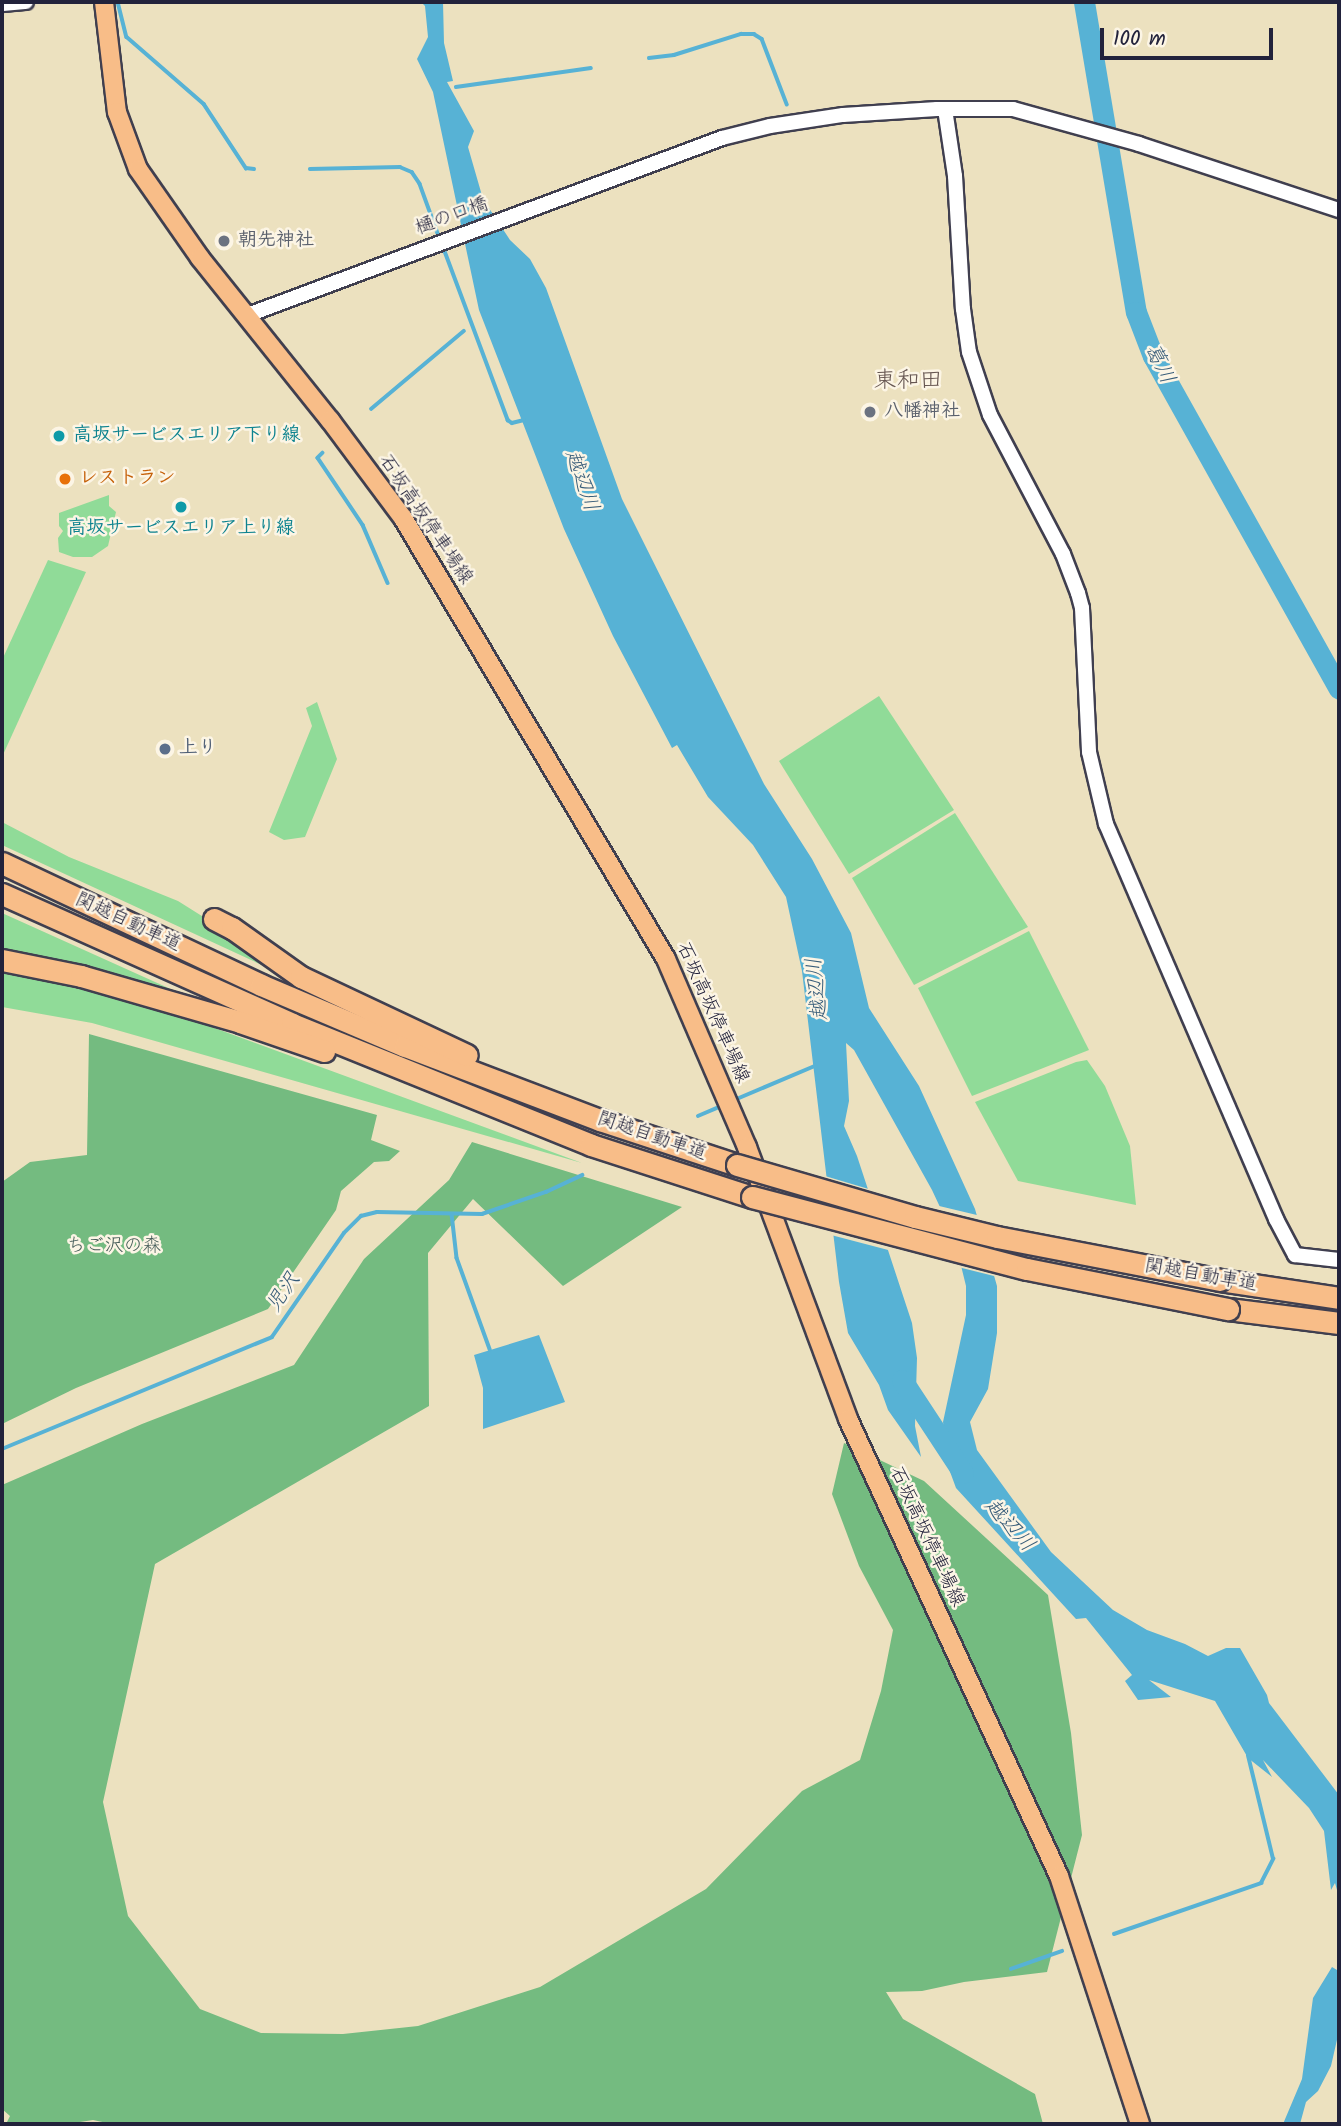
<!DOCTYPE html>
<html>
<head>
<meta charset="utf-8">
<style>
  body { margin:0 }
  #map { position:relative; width:1341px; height:2126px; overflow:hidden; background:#ece1bf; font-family:Kalam,"Klee One",sans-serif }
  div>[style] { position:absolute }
  .green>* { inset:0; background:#90db98 }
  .forest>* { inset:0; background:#74bb80 }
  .water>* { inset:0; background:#57b2d5 }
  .pier>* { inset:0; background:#ece1bf }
  .stream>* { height:3.5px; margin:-1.75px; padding:0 1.75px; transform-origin:1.75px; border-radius:1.75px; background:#57b2d5 }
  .river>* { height:21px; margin:-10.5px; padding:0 10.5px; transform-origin:10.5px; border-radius:10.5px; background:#57b2d5 }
  .roads { filter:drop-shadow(2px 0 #403f4f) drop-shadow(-2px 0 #403f4f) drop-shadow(0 2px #403f4f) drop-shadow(0 -2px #403f4f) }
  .minor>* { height:14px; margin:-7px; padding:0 7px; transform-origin:7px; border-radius:7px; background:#fff }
  .major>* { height:18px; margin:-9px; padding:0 9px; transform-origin:9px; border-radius:9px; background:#f8bd88 }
  .highway>* { height:21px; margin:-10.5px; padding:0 10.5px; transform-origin:10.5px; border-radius:10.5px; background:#f8bd88 }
  .bridges { filter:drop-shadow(2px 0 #403f4f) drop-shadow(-2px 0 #403f4f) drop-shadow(0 2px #403f4f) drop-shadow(0 -2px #403f4f) }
  .highway-bridge>* { height:21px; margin:-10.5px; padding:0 10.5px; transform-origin:10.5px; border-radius:10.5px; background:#f8bd88 }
  .dots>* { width:19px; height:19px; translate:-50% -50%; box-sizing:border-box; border:4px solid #fcf5e5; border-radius:50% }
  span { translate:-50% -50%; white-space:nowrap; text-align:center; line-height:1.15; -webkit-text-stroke:5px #fcf5e5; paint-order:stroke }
  .street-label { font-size:19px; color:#22223b }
  .worship-label { font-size:19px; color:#5b616d; font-weight:700 }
  .left { translate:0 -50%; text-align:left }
  .culture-label { font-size:19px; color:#0d838f; font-weight:700 }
  .food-label { font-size:19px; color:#c56008; font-weight:700 }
  .service-label { font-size:19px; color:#4e5e75; font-weight:700 }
  .park-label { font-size:19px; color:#435a57 }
  .water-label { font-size:21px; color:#375c79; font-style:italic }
  .quarter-label { font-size:23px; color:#665651 }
  .frame { position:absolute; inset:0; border:4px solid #22223b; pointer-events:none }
  .scale { position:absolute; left:1100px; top:28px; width:173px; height:32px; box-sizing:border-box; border:4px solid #22223b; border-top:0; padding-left:9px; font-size:21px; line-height:24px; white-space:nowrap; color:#22223b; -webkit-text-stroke:5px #fcf5e5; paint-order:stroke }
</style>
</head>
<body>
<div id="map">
  <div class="green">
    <div style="clip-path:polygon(109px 495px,109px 506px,116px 512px,108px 546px,92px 557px,73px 557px,59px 552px,58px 538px,63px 531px,59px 526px,59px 513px)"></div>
    <div style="clip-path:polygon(48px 560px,86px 572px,2px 757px,2px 660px)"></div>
    <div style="clip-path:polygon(879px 696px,954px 810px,849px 874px,779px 761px)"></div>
    <div style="clip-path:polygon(317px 702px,337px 759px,305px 837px,284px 840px,269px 832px,312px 726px,306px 708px)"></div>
    <div style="clip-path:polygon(955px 813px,1028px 927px,914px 985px,852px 878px)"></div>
    <div style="clip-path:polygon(2px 822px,69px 857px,178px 901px,213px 923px,237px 944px,290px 978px,2px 845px)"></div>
    <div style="clip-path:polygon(2px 913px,195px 1000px,104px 972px,2px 948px)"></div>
    <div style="clip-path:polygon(1029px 931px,1089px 1050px,972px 1096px,918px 988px)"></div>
    <div style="clip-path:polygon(2px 968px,54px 978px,152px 1005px,582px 1163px,92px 1023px,2px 1007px)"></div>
    <div style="clip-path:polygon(1087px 1060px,1105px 1086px,1130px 1146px,1136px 1205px,1018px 1181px,975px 1102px,1076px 1062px)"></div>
  </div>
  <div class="forest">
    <div style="clip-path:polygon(89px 1034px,377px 1115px,371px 1140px,400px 1151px,389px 1161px,374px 1162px,341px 1191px,336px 1210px,268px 1309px,76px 1388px,2px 1424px,2px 1182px,30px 1162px,87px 1155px)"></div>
    <div style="clip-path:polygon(472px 1142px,682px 1207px,563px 1286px,473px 1199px,428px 1253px,429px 1406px,155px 1564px,103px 1802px,128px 1916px,200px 2009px,261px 2033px,343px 2034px,418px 2026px,540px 1987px,706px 1889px,802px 1791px,860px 1760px,881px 1691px,893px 1630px,859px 1566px,832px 1494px,844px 1443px,924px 1481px,1048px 1595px,1071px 1733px,1082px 1835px,1047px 1972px,964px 1982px,922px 1991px,886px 1992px,903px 2019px,1035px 2094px,1043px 2124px,112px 2124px,93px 2120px,67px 2124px,6px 2124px,10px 2116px,2px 2109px,2px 1485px,142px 1424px,294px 1365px,364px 1259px,449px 1180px)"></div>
  </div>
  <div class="water">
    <div style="clip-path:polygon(421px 2px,443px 2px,444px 43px,453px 81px,447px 82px,474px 131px,468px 147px,483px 199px,510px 240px,530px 259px,546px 288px,622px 499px,764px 784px,812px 859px,851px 933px,869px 1008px,919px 1086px,975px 1209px,997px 1286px,997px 1333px,988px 1389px,970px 1422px,977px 1450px,1051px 1552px,1113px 1610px,1147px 1630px,1185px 1644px,1208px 1656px,1226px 1648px,1240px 1648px,1267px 1695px,1269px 1703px,1339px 1795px,1339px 1897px,1335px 1883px,1331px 1890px,1324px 1831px,1309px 1808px,1263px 1760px,1272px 1777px,1248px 1758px,1215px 1701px,1149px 1680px,1171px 1697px,1138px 1700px,1125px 1681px,1132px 1675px,1086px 1618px,1076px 1619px,956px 1488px,949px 1469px,943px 1422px,966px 1315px,966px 1286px,954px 1237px,932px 1190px,854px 1050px,846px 1043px,849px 1101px,844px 1126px,857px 1156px,912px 1323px,917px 1358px,915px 1426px,921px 1457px,888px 1410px,879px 1385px,848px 1333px,839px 1282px,802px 971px,786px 897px,753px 845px,708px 797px,677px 745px,672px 748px,613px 636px,564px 529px,479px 310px,433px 92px,417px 59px,428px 37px,425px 6px)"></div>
    <div style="clip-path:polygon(539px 1335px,565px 1402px,483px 1429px,483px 1388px,474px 1355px)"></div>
    <div style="clip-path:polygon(1332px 1967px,1337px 1970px,1339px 1967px,1339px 2031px,1331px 2066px,1318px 2091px,1306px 2102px,1300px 2124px,1283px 2124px,1302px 2079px,1313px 1998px)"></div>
  </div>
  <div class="pier">
    <div style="clip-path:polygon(825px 1176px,872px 1190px,892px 1251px,831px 1235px)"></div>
    <div style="clip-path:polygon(935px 1205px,981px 1216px,998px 1277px,958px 1267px,950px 1238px)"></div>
  </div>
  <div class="stream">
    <div style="left:118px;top:2px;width:36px;rotate:76deg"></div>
    <div style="left:127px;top:37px;width:102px;rotate:41deg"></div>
    <div style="left:204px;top:104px;width:77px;rotate:56.7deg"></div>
    <div style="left:246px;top:168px;width:8px;rotate:7deg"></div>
    <div style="left:649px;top:58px;width:25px;rotate:-7deg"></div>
    <div style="left:674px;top:55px;width:70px;rotate:-17.4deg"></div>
    <div style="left:741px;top:34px;width:13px"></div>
    <div style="left:754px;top:34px;width:9px;rotate:32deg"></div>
    <div style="left:762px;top:39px;width:70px;rotate:69deg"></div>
    <div style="left:456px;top:87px;width:136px;rotate:-8deg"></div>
    <div style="left:310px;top:169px;width:90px;rotate:-1.3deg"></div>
    <div style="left:400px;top:167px;width:13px;rotate:23deg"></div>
    <div style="left:412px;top:172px;width:14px;rotate:56deg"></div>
    <div style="left:420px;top:184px;width:59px;rotate:70deg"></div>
    <div style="left:443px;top:246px;width:186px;rotate:69.5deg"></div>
    <div style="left:508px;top:420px;width:5px;rotate:37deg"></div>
    <div style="left:512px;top:423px;width:12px;rotate:-14deg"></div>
    <div style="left:371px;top:409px;width:121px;rotate:-40deg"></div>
    <div style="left:323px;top:453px;width:7px;rotate:135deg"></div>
    <div style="left:318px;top:458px;width:81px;rotate:56.1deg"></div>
    <div style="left:363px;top:525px;width:63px;rotate:66.7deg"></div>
    <div style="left:732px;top:1101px;width:90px;rotate:-22.9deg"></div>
    <div style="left:698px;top:1116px;width:26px;rotate:-23deg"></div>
    <div style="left:452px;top:1214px;width:44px;rotate:83.5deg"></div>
    <div style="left:457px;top:1258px;width:97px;rotate:70.1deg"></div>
    <div style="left:2px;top:1449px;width:292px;rotate:-22.5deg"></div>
    <div style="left:272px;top:1337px;width:126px;rotate:-55.3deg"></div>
    <div style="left:344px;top:1233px;width:24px;rotate:-45deg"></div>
    <div style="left:361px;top:1216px;width:16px;rotate:-14deg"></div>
    <div style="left:377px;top:1212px;width:105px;rotate:1.1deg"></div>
    <div style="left:482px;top:1214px;width:68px;rotate:-19deg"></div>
    <div style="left:546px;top:1192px;width:40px;rotate:-25deg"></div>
    <div style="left:1114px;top:1934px;width:156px;rotate:-19.1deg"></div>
    <div style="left:1261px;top:1883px;width:27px;rotate:-63deg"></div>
    <div style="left:1273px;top:1859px;width:106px;rotate:-103.6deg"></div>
    <div style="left:1011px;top:1969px;width:54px;rotate:-19.4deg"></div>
  </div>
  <div class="river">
    <div style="left:1084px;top:2px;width:314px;rotate:80.5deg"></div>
    <div style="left:1136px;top:312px;width:47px;rotate:68.9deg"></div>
    <div style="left:1153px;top:356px;width:381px;rotate:60.8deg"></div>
    <div style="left:902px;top:1380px;width:111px;rotate:56.7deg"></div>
  </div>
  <div class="roads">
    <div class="minor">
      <div style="left:2px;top:4px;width:24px;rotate:-5deg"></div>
      <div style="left:945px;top:109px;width:68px;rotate:81.5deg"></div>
      <div style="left:955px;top:176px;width:133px;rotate:86.6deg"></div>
      <div style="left:963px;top:309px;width:43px;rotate:82.1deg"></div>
      <div style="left:969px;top:352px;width:66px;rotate:71.6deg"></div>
      <div style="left:990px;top:415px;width:157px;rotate:62.3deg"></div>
      <div style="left:1063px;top:554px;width:42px;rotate:69deg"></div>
      <div style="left:1078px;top:593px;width:16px;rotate:75deg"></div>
      <div style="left:1082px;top:608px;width:144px;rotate:87.2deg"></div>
      <div style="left:1089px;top:752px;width:74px;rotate:76.7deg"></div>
      <div style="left:1106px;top:824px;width:430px;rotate:66.7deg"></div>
      <div style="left:1276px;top:1219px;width:41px;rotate:62.2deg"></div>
      <div style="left:1295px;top:1255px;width:44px;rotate:6.5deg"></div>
      <div style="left:245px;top:316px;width:509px;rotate:-20.46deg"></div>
      <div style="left:722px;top:138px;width:49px;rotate:-14deg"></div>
      <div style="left:770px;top:126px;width:74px;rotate:-8.6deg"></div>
      <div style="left:843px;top:115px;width:94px;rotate:-3.7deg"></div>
      <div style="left:937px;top:109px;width:76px"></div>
      <div style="left:1013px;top:109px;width:131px;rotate:15.5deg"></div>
      <div style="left:1139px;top:144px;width:211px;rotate:18.3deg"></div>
    </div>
    <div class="major">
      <div style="left:104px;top:2px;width:111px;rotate:83.3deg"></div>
      <div style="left:117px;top:112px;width:61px;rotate:69.8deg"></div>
      <div style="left:138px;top:169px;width:108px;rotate:55.1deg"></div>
      <div style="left:200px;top:258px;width:208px;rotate:51.3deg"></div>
      <div style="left:330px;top:420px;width:122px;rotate:53.3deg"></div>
      <div style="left:403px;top:518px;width:513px;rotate:59.19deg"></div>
      <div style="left:666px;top:959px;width:205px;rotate:66.7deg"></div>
      <div style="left:747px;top:1147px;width:290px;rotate:69.6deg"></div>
      <div style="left:848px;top:1419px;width:503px;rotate:65.22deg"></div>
      <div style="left:1059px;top:1876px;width:261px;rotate:71.9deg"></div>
    </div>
    <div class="highway">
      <div style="left:2px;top:863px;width:286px;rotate:25.2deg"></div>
      <div style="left:261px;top:985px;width:156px;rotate:23deg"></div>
      <div style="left:405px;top:1046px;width:209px;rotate:20.8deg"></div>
      <div style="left:600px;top:1120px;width:144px;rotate:18.2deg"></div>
      <div style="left:2px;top:894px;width:318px;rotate:24.1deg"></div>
      <div style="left:292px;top:1024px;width:323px;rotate:22deg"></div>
      <div style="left:591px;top:1145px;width:169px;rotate:17.9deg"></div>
      <div style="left:214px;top:919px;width:20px;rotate:27deg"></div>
      <div style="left:232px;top:928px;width:85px;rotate:35.4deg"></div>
      <div style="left:301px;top:977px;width:183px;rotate:25.2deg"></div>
      <div style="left:2px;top:960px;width:81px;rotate:11.4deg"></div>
      <div style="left:81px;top:976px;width:166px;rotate:16.1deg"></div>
      <div style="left:240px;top:1022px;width:89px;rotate:19deg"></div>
      <div style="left:1220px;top:1280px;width:120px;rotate:8.6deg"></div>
      <div style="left:1228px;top:1309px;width:112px;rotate:7.2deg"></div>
    </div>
  </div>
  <div class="bridges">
    <div class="highway-bridge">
      <div style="left:737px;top:1165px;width:185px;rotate:16.3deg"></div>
      <div style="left:915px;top:1217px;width:84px;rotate:13.7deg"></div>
      <div style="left:997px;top:1237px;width:227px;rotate:10.9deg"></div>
      <div style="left:752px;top:1197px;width:284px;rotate:14.7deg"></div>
      <div style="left:1027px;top:1269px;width:205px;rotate:11.3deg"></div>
    </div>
  </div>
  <div class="dots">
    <div style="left:224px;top:241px;background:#6b7280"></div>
    <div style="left:870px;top:412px;background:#6b7280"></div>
    <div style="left:59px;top:436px;background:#0f9aa8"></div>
    <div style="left:65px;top:479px;background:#e8710a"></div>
    <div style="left:181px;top:507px;background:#0f9aa8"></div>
    <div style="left:165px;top:749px;background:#5c6f8a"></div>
  </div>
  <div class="street-label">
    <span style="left:452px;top:217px;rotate:-20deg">樋の口橋</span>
    <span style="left:425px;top:520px;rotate:56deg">石坂高坂停車場線</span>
    <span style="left:128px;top:923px;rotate:25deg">関越自動車道</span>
    <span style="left:712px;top:1013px;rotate:66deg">石坂高坂停車場線</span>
    <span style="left:652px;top:1137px;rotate:19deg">関越自動車道</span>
    <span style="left:1201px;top:1276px;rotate:10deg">関越自動車道</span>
    <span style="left:926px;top:1537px;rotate:65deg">石坂高坂停車場線</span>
  </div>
  <div class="worship-label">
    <span class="left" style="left:238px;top:241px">朝先神社</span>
    <span class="left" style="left:884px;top:412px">八幡神社</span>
  </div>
  <div class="culture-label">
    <span class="left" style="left:73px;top:436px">高坂サービスエリア下り線</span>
    <span style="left:181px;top:529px">高坂サービスエリア上り線</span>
  </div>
  <div class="food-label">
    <span class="left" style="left:79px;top:479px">レストラン</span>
  </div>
  <div class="service-label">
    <span class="left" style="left:179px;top:749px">上り</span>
  </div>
  <div class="park-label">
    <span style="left:114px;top:1247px">ちご沢の森</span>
  </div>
  <div class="water-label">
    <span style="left:1159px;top:364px;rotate:64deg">葛川</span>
    <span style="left:581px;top:481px;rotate:71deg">越辺川</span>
    <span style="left:818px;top:989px;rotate:-96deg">越辺川</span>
    <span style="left:284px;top:1293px;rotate:-56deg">児沢</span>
    <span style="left:1009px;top:1526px;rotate:48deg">越辺川</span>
  </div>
  <div class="quarter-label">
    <span style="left:908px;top:381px">東和田</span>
  </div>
  <div class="frame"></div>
  <div class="scale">100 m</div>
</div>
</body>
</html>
